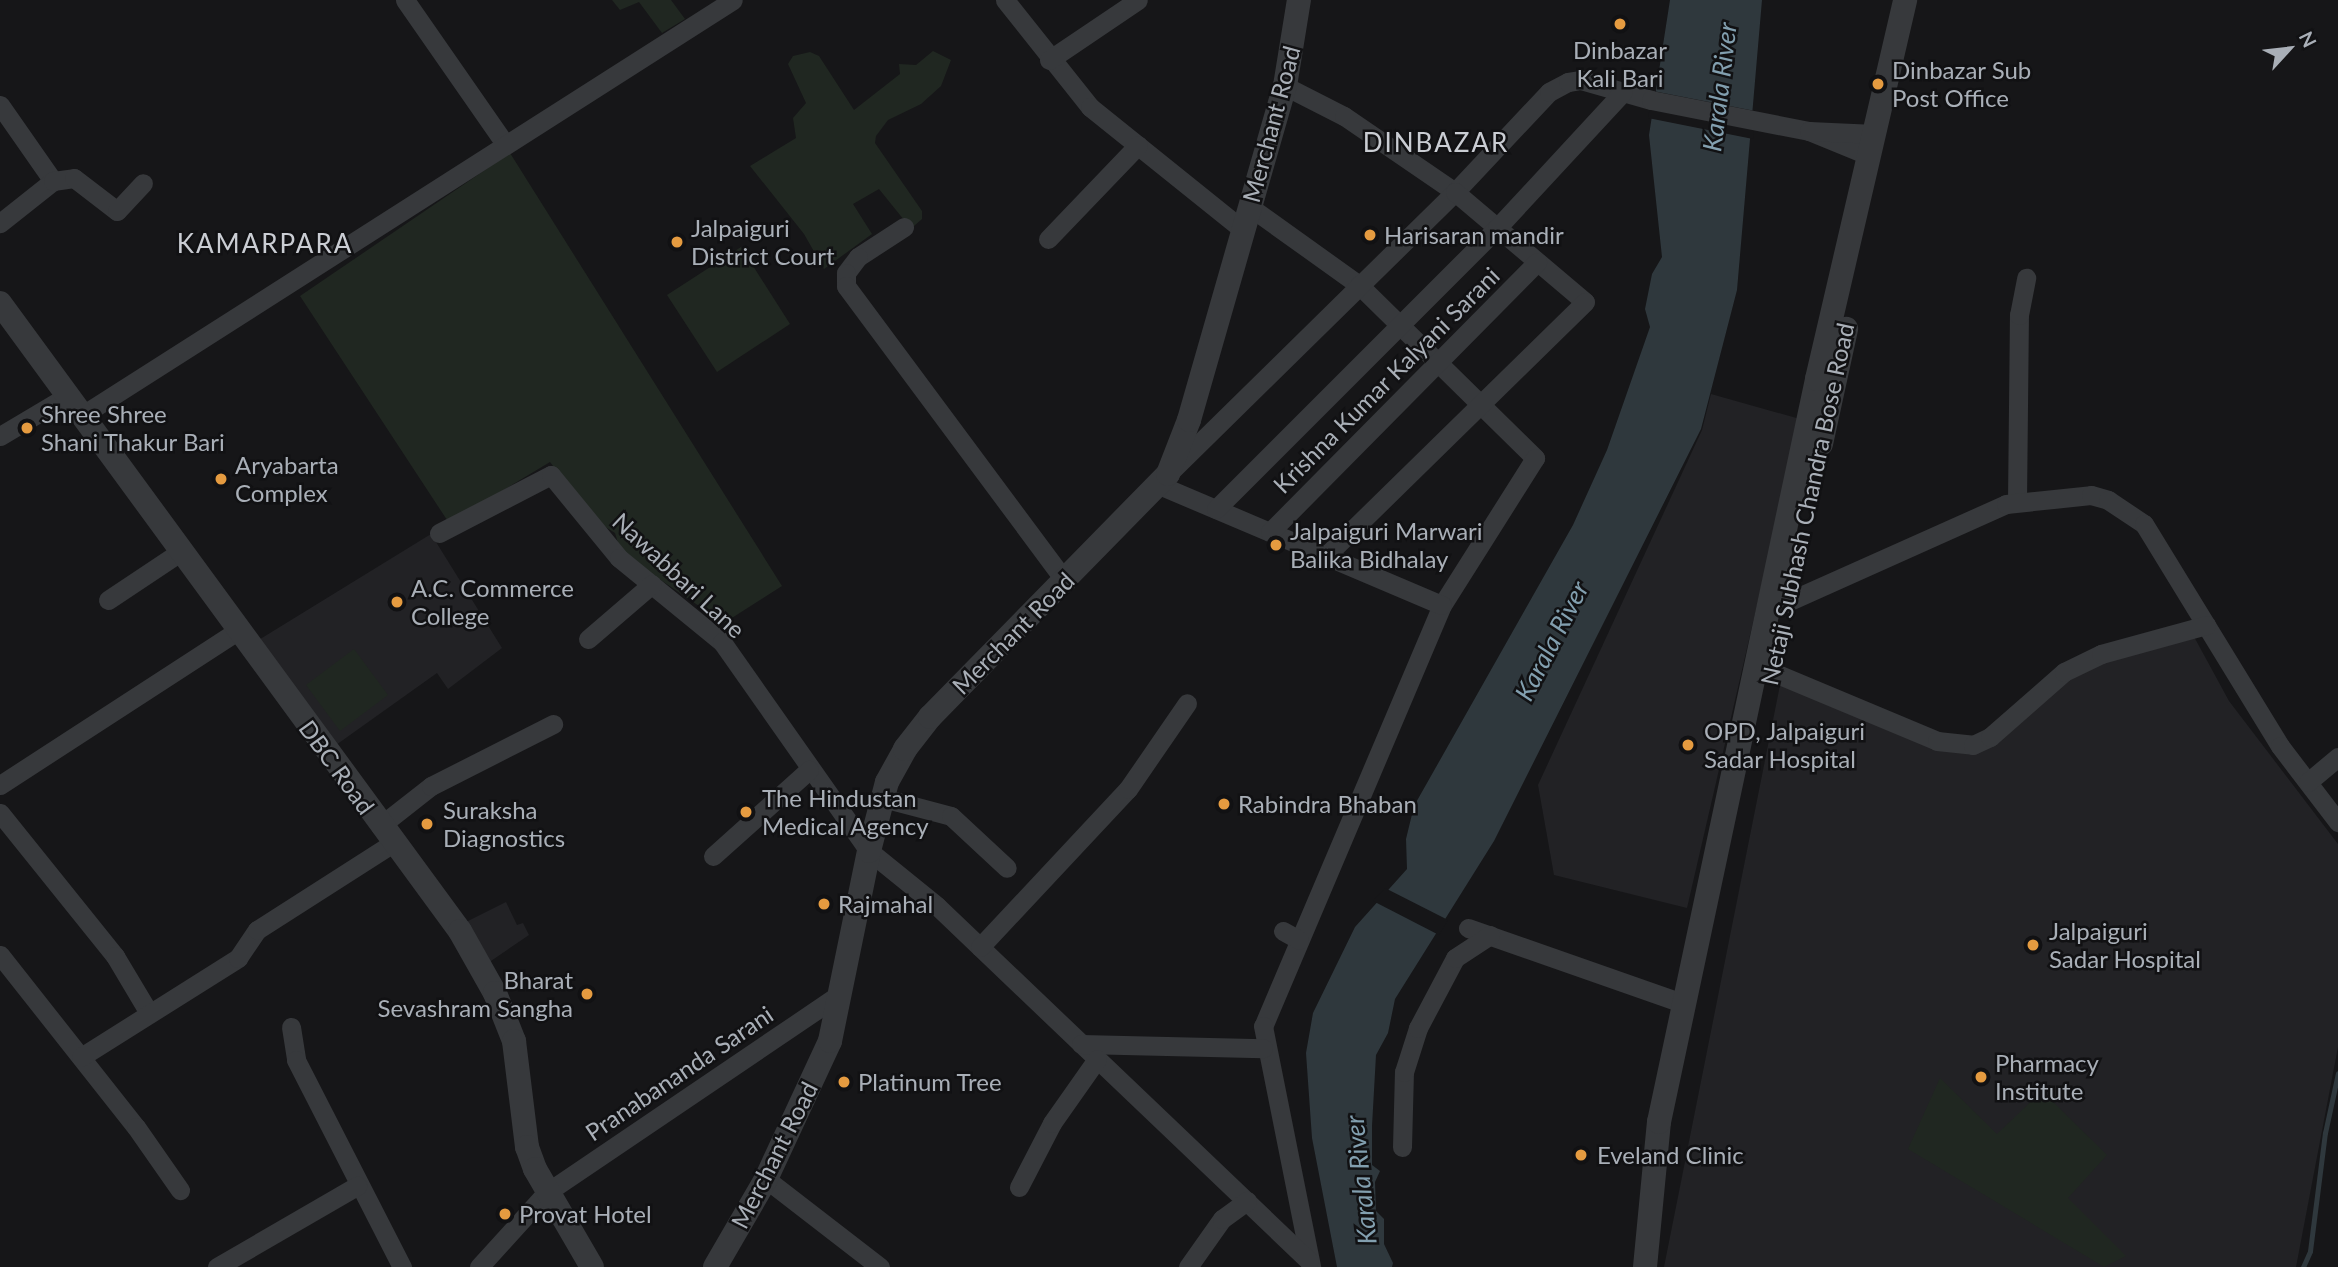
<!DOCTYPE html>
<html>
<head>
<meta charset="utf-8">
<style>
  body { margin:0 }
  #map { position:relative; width:2338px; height:1267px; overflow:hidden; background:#161618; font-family:Lato,sans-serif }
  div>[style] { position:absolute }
  .built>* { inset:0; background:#222225 }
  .green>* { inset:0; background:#202721 }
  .water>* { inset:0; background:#2f383d }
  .pier>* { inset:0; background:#161618 }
  .stream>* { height:5px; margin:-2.5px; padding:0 2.5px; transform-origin:2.5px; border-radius:2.5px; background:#2f383d }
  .minor>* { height:19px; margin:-9.5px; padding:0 9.5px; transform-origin:9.5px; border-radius:9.5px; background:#37393c }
  .tertiary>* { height:24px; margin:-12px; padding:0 12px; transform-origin:12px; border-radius:12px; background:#37393c }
  .dots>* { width:19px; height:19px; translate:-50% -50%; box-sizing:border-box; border:4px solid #111113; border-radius:50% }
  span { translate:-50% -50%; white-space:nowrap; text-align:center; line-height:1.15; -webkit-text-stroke:5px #111113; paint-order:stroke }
  .poi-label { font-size:24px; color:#a9afb7 }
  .left { translate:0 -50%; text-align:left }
  .right { translate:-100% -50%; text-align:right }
  .street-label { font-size:24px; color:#a9afb7 }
  .water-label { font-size:26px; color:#829faf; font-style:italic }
  .neighbourhood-label { font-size:26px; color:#cacdd3; letter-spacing:2px }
  .north { position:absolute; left:2254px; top:14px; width:70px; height:70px; -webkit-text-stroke:5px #111113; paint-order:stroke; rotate:63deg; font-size:19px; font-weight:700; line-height:28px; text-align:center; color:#a9afb7 }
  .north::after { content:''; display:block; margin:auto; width:24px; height:32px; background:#a9afb7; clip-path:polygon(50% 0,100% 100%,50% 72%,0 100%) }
</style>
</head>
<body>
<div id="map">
  <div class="built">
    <div style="clip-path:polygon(1711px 394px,1800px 419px,1687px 908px,1554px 875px,1538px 785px,1702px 430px)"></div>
    <div style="clip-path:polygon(431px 534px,502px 648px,448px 689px,437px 673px,336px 745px,257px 641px)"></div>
    <div style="clip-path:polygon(2192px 633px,2229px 701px,2338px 844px,2338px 1047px,2296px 1267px,1664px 1267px,1781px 680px,1969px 749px,2095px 660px)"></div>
    <div style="clip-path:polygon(506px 902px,517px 925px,523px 923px,529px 935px,488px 963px,466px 922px)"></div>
  </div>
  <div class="green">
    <div style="clip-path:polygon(612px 0,671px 0,685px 19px,662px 33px,639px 2px,620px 10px)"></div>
    <div style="clip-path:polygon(933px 51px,951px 60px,941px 86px,921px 104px,888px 120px,876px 136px,875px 143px,922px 211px,922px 219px,914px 226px,904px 220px,879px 189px,853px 204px,872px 234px,824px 269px,804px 234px,750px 166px,796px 138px,793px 118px,806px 103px,788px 64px,793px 56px,810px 52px,819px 56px,854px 110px,900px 74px,899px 64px,916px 65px)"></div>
    <div style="clip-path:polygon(510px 153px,782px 586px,724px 623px,621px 553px,615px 533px,593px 519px,550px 462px,449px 523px,300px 296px)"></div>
    <div style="clip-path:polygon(741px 247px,790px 324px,717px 372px,667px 295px)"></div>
    <div style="clip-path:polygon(354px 649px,388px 695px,340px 731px,306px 685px)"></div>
    <div style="clip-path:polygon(1940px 1078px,1997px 1134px,2042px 1091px,2107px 1155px,2068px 1198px,2126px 1256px,2104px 1267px,1908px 1149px)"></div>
  </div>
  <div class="water">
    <div style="clip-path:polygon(1670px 0,1762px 0,1737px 290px,1701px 429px,1494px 841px,1395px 999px,1388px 1033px,1376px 1055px,1372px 1126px,1372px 1165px,1380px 1171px,1375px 1182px,1376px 1211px,1384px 1219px,1384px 1244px,1393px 1263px,1392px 1267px,1337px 1267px,1312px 1138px,1306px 1053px,1313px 1013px,1355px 927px,1407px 869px,1406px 839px,1414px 806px,1573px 525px,1607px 450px,1650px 327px,1645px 309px,1652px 274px,1662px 257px,1649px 135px)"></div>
  </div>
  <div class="pier">
    <div style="clip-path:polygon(1653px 91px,1755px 111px,1753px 139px,1648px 118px)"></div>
    <div style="clip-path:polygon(1385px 888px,1448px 920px,1439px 935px,1373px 901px)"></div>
  </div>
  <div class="stream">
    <div style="left:2303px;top:1267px;width:17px;rotate:-66deg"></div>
    <div style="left:2310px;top:1251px;width:119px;rotate:-82.8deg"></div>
    <div style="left:2325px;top:1133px;width:61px;rotate:-77.8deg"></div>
  </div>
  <div class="minor">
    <div style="left:405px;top:0;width:175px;rotate:55.2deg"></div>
    <div style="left:1005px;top:0;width:137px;rotate:51.5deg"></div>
    <div style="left:1090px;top:107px;width:195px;rotate:38.8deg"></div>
    <div style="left:1049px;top:60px;width:107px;rotate:-34deg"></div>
    <div style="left:1285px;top:86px;width:66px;rotate:27deg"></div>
    <div style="left:1344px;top:116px;width:135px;rotate:34.4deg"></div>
    <div style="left:1455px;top:192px;width:137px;rotate:-46.8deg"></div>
    <div style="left:1549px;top:92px;width:21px;rotate:-28deg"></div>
    <div style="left:1568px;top:82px;width:13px;rotate:-9deg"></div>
    <div style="left:1581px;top:80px;width:73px;rotate:15.9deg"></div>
    <div style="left:1651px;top:100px;width:161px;rotate:11.1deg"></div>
    <div style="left:0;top:105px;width:93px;rotate:55.1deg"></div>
    <div style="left:53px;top:181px;width:68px;rotate:141.6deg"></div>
    <div style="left:1870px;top:156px;width:66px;rotate:-157.7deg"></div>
    <div style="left:1809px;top:131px;width:66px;rotate:2.6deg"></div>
    <div style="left:53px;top:181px;width:21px;rotate:-8deg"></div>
    <div style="left:74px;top:178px;width:54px;rotate:37.5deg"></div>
    <div style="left:117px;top:211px;width:38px;rotate:-47deg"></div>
    <div style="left:1250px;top:207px;width:134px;rotate:35.6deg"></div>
    <div style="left:1359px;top:285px;width:247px;rotate:44.5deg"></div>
    <div style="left:1535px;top:458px;width:174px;rotate:122.3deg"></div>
    <div style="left:1442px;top:605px;width:457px;rotate:113deg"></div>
    <div style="left:1263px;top:1026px;width:246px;rotate:78.7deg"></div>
    <div style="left:904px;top:227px;width:55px;rotate:146.9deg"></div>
    <div style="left:858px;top:257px;width:20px;rotate:127deg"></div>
    <div style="left:846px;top:273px;width:13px;rotate:90deg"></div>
    <div style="left:846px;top:286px;width:369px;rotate:53.4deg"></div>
    <div style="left:1048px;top:239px;width:130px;rotate:-46.2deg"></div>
    <div style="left:81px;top:416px;width:773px;rotate:-32.54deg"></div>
    <div style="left:0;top:436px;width:78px;rotate:-30.8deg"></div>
    <div style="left:1171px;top:471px;width:398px;rotate:-44.5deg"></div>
    <div style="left:1455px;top:192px;width:170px;rotate:40.2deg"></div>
    <div style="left:1585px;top:302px;width:363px;rotate:135.6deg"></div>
    <div style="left:1159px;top:485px;width:307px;rotate:23deg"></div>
    <div style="left:2017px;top:502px;width:187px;rotate:-89.4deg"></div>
    <div style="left:2019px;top:315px;width:38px;rotate:-79deg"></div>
    <div style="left:1216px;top:509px;width:397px;rotate:-45deg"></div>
    <div style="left:1497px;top:228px;width:185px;rotate:-47.2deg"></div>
    <div style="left:1270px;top:532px;width:380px;rotate:-45.3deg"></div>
    <div style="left:439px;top:533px;width:126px;rotate:-27.4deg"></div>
    <div style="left:551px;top:475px;width:107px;rotate:50.7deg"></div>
    <div style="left:619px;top:558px;width:133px;rotate:39.2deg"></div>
    <div style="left:722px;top:642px;width:256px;rotate:54.9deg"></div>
    <div style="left:869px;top:851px;width:87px;rotate:39deg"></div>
    <div style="left:937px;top:906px;width:514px;rotate:43.66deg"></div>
    <div style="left:108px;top:600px;width:87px;rotate:-33.7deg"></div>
    <div style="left:1785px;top:603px;width:242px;rotate:-24.1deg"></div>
    <div style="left:2006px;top:504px;width:85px;rotate:-6deg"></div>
    <div style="left:2091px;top:495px;width:18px;rotate:16deg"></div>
    <div style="left:2108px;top:500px;width:43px;rotate:33.7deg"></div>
    <div style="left:2144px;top:524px;width:260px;rotate:58.5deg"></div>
    <div style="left:2280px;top:746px;width:96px;rotate:52.7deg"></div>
    <div style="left:588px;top:639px;width:84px;rotate:-40.7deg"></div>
    <div style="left:1770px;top:671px;width:181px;rotate:22.7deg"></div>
    <div style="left:1937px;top:741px;width:36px;rotate:6deg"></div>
    <div style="left:1973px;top:745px;width:19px;rotate:-25deg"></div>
    <div style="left:1990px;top:737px;width:98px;rotate:-41.3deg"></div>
    <div style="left:2064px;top:672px;width:41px;rotate:-25.9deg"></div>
    <div style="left:2101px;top:654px;width:109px;rotate:-15.4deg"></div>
    <div style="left:2308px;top:782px;width:39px;rotate:-40deg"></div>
    <div style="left:0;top:785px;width:281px;rotate:-33deg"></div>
    <div style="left:883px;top:798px;width:70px;rotate:14.8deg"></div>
    <div style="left:951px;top:816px;width:76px;rotate:42.9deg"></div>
    <div style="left:0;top:813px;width:184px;rotate:51.2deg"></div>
    <div style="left:115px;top:956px;width:66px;rotate:59.2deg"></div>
    <div style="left:380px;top:826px;width:65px;rotate:-38.1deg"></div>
    <div style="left:431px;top:786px;width:137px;rotate:-26.9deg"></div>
    <div style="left:713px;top:856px;width:129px;rotate:-41.9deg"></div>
    <div style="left:1468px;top:928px;width:230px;rotate:19.3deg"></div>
    <div style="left:1283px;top:931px;width:18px;rotate:29deg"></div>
    <div style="left:980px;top:947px;width:216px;rotate:-46.9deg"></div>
    <div style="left:1128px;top:789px;width:104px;rotate:-55.5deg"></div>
    <div style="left:0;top:955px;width:219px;rotate:51.7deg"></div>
    <div style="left:136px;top:1127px;width:77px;rotate:55.1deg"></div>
    <div style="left:291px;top:1027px;width:33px;rotate:81deg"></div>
    <div style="left:296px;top:1060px;width:233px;rotate:62.9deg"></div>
    <div style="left:1081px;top:1044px;width:182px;rotate:1.3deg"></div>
    <div style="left:81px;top:1057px;width:186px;rotate:-32.2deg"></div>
    <div style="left:238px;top:958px;width:34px;rotate:-56deg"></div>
    <div style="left:257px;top:930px;width:161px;rotate:-32.6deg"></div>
    <div style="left:1402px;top:1147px;width:75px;rotate:-88.5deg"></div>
    <div style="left:1404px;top:1072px;width:46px;rotate:-72.3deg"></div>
    <div style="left:1418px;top:1028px;width:79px;rotate:-62.1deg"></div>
    <div style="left:1455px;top:958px;width:42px;rotate:-33.3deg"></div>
    <div style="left:766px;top:1179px;width:144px;rotate:37.7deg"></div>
    <div style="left:1019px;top:1187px;width:72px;rotate:-62.7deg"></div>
    <div style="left:1052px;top:1123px;width:78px;rotate:-54.9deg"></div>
    <div style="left:217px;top:1267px;width:162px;rotate:-30.1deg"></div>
    <div style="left:479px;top:1267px;width:100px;rotate:-47.8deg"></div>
    <div style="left:546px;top:1193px;width:355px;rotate:-34.1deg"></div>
    <div style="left:1188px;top:1267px;width:59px;rotate:-54.7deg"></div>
    <div style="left:1222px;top:1219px;width:31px;rotate:-36deg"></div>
  </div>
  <div class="tertiary">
    <div style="left:0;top:303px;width:778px;rotate:53.78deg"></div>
    <div style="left:460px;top:931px;width:71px;rotate:60.6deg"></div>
    <div style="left:495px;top:993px;width:52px;rotate:68.4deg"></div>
    <div style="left:514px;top:1041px;width:107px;rotate:83deg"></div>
    <div style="left:527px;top:1147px;width:23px;rotate:70deg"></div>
    <div style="left:535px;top:1169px;width:113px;rotate:59.8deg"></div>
    <div style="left:1821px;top:444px;width:118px;rotate:-77.7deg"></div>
    <div style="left:715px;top:1267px;width:102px;rotate:-59.9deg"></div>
    <div style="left:766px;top:1179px;width:152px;rotate:-65.1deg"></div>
    <div style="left:830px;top:1041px;width:194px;rotate:-78.4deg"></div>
    <div style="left:869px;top:851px;width:71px;rotate:-75.4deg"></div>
    <div style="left:887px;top:782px;width:38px;rotate:-61deg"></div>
    <div style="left:905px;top:749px;width:41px;rotate:-52deg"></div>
    <div style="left:930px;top:717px;width:340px;rotate:-45.6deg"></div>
    <div style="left:1168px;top:474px;width:58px;rotate:-68.7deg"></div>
    <div style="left:1189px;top:420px;width:348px;rotate:-74deg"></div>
    <div style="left:1285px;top:86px;width:87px;rotate:-80.8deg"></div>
    <div style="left:1645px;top:1267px;width:146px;rotate:-84.5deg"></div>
    <div style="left:1659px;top:1122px;width:760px;rotate:-77.99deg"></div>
    <div style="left:1817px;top:379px;width:389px;rotate:-76.9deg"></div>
  </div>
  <div class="dots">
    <div style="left:1620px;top:24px;background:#e59b40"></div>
    <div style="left:1878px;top:84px;background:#e59b40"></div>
    <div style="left:1370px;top:235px;background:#e59b40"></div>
    <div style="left:677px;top:242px;background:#e59b40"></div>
    <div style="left:27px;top:428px;background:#e59b40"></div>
    <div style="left:221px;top:479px;background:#e59b40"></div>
    <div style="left:1276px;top:545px;background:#e59b40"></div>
    <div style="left:397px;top:602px;background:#e59b40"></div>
    <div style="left:1688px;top:745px;background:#e59b40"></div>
    <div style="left:1224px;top:804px;background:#e59b40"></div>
    <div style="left:746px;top:812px;background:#e59b40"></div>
    <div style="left:427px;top:824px;background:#e59b40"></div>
    <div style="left:824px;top:904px;background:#e59b40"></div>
    <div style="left:2033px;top:945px;background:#e59b40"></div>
    <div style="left:587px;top:994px;background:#e59b40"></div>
    <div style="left:1981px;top:1077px;background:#e59b40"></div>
    <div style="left:844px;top:1082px;background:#e59b40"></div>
    <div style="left:1581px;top:1155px;background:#e59b40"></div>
    <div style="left:505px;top:1214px;background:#e59b40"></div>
  </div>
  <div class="poi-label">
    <span style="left:1620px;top:64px">Dinbazar<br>Kali Bari</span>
    <span class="left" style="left:1892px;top:84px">Dinbazar Sub<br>Post Office</span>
    <span class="left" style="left:691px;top:242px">Jalpaiguri<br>District Court</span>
    <span class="left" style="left:1384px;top:235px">Harisaran mandir</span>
    <span class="left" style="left:41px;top:428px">Shree Shree<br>Shani Thakur Bari</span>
    <span class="left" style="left:235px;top:479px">Aryabarta<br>Complex</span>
    <span class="left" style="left:1290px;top:545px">Jalpaiguri Marwari<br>Balika Bidhalay</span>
    <span class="left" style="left:411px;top:602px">A.C. Commerce<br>College</span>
    <span class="left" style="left:1704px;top:745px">OPD, Jalpaiguri<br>Sadar Hospital</span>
    <span class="left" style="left:762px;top:812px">The Hindustan<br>Medical Agency</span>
    <span class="left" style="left:1238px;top:804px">Rabindra Bhaban</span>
    <span class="left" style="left:443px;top:824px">Suraksha<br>Diagnostics</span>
    <span class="left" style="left:838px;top:904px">Rajmahal</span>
    <span class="left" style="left:2049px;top:945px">Jalpaiguri<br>Sadar Hospital</span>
    <span class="right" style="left:573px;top:994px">Bharat<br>Sevashram Sangha</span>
    <span class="left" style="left:1995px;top:1077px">Pharmacy<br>Institute</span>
    <span class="left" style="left:858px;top:1082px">Platinum Tree</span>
    <span class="left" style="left:1597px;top:1155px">Eveland Clinic</span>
    <span class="left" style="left:519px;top:1214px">Provat Hotel</span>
  </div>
  <div class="street-label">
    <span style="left:1271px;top:124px;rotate:-75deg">Merchant Road</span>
    <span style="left:1386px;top:380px;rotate:-45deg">Krishna Kumar Kalyani Sarani</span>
    <span style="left:1807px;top:504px;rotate:-78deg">Netaji Subhash Chandra Bose Road</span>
    <span style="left:679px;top:575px;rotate:43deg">Nawabbari Lane</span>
    <span style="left:1013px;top:633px;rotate:-45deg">Merchant Road</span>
    <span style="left:337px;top:767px;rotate:54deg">DBC Road</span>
    <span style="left:679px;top:1073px;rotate:-34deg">Pranabananda Sarani</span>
    <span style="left:774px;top:1155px;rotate:-63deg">Merchant Road</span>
  </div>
  <div class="water-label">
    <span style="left:1720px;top:87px;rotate:-83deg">Karala River</span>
    <span style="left:1552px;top:641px;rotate:-63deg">Karala River</span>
    <span style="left:1361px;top:1180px;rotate:-96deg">Karala River</span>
  </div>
  <div class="neighbourhood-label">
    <span style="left:1436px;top:143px">DINBAZAR</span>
    <span style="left:265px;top:244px">KAMARPARA</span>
  </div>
  <div class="north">N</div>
</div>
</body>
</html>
